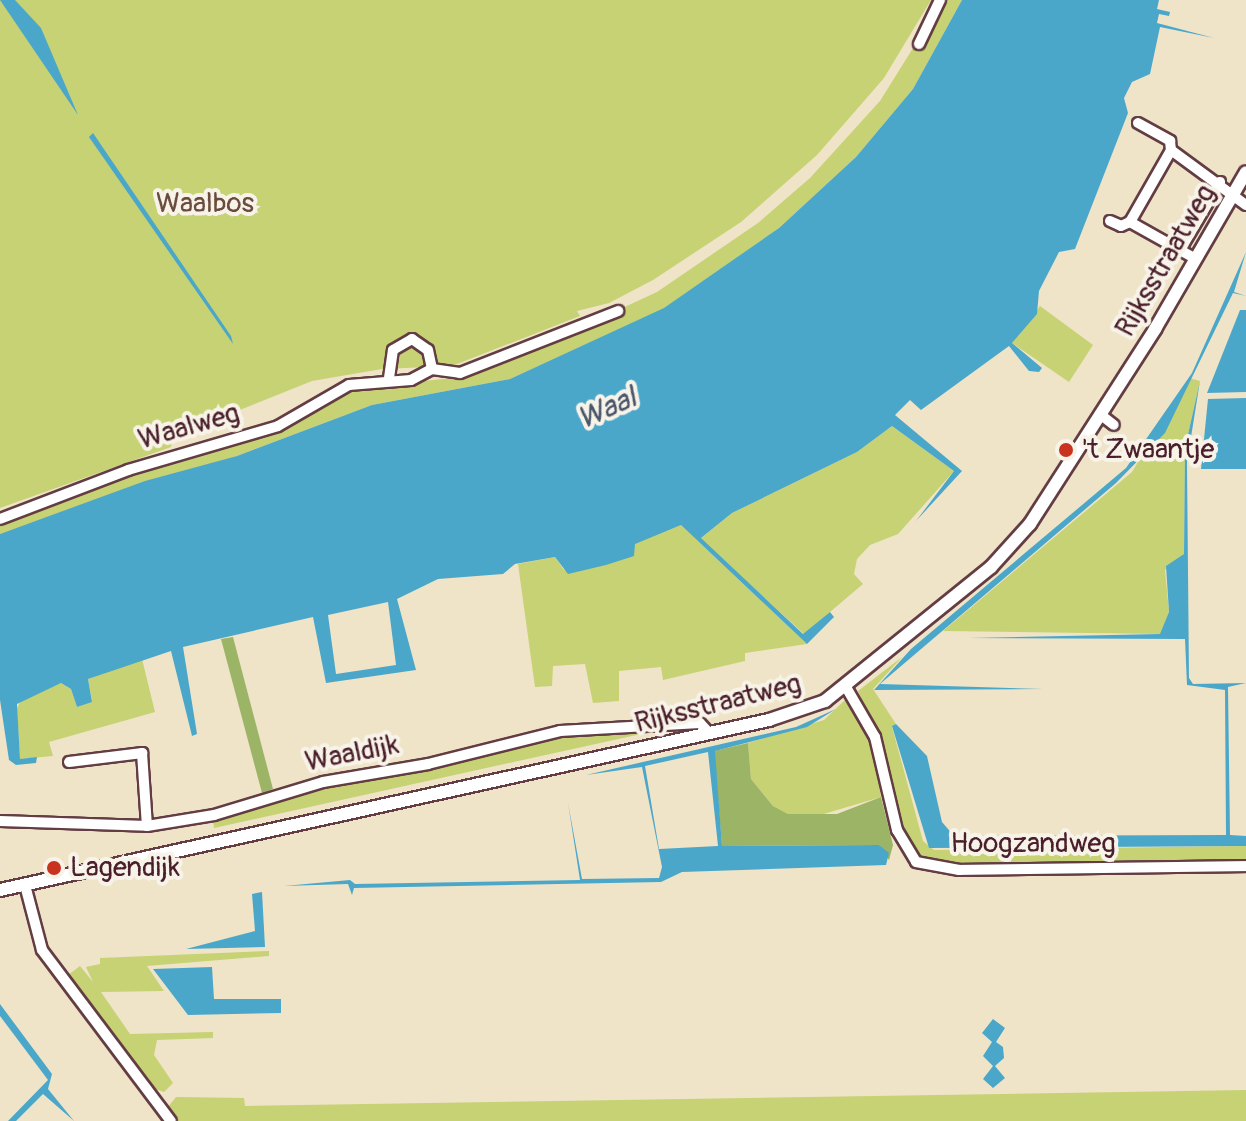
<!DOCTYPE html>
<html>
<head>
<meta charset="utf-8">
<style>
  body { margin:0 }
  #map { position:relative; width:1246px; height:1121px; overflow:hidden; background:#efe4c8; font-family:Pangolin,sans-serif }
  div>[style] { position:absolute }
  .green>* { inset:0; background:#c6d273 }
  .forest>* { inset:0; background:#9cb465 }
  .water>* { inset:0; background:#4ba7c9 }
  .roads { filter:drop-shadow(2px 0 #633d43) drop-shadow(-2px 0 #633d43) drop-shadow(0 2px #633d43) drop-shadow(0 -2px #633d43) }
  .minor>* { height:10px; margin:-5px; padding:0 5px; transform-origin:5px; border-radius:5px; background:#fff }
  .tertiary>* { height:12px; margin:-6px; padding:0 6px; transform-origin:6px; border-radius:6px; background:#fff }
  .dots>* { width:22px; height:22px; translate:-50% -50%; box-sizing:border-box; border:4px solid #f7f3e8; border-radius:50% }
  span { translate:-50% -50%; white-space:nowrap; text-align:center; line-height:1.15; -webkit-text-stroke:8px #f7f3e8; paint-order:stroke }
  .park-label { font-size:28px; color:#694c3d }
  .street-label { font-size:28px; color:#4a1f2b }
  .poi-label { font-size:28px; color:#4a1f2b }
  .left { translate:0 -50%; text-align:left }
  .water-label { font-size:30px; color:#4a556a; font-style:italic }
</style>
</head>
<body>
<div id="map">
  <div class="green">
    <div style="clip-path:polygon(0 0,931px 0,884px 78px,817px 155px,741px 222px,653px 280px,609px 303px,577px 311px,580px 316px,452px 366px,382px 369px,312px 381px,173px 437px,171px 447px,0 508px)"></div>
    <div style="clip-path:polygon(943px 0,962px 0,913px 89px,856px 157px,779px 228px,664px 309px,510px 379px,372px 405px,237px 456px,0 534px,0 522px,138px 471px,282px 431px,354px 388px,453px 378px,549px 342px,657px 292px,758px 223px,810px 178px,880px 101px)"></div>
    <div style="clip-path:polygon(1040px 306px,1093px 345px,1069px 382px,1012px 343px)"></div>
    <div style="clip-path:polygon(1189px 378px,1200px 381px,1185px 448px,1184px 554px,1165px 570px,1169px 612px,1161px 634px,943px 631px,1132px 472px)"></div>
    <div style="clip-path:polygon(892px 426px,954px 471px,898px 534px,870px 545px,857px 559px,854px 574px,863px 584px,804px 634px,700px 539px,732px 513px,857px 452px)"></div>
    <div style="clip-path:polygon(681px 525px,807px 644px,745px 653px,745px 661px,663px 680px,661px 667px,619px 671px,619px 701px,593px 703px,585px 664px,553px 666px,552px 686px,535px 687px,518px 564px,555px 557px,564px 570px)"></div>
    <div style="clip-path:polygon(902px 657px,873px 689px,896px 724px,892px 727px,923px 841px,934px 850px,1246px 846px,1246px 859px,959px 865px,921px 857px,900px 824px,883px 748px,858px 691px)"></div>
    <div style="clip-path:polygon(142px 659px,155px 712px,49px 742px,53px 756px,20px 759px,17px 709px,21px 699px,61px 683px,71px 689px,77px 707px,92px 701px,88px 679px)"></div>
    <div style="clip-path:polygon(846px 699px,873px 742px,881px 797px,817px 816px,788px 814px,773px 806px,751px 779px,748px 743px,824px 720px)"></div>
    <div style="clip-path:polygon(673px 727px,214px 828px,213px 818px,282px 795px,575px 732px)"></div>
    <div style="clip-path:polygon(269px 951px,269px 956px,147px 966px,164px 991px,101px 992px,130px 1034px,213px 1032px,213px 1038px,157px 1040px,154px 1055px,173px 1083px,164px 1092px,155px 1089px,68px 975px,80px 966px,93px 982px,86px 967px,100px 964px,100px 958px)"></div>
    <div style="clip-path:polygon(1246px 1090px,1246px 1121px,176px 1121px,168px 1107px,176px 1097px,244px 1098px,245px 1106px)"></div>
  </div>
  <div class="forest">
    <div style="clip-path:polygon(233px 637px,273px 789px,262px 793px,221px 639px)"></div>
    <div style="clip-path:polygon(748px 743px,751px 779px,773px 806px,788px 814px,837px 814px,881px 797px,893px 845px,889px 860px,879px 845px,722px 846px,714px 751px)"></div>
  </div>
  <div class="water">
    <div style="clip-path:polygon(0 0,15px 0,41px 28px,78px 115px)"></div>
    <div style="clip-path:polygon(evenodd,962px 0,1159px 0,1157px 9px,1170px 12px,1169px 16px,1159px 14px,1157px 23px,1214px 38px,1160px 27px,1150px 74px,1132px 82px,1124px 98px,1128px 113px,1075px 249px,1059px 252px,1039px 291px,1037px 314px,1012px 343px,1042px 368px,1039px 372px,1029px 371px,1009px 346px,921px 410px,910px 400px,895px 415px,962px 471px,916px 521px,954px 471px,892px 426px,857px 452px,732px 513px,701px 538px,803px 634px,830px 612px,834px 617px,807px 644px,681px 525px,635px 544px,634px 556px,606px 565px,568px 574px,555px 557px,515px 564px,503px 574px,438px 579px,397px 599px,416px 670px,326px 683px,313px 617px,183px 647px,197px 734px,192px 736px,171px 651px,88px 679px,92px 702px,77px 707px,71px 689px,61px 683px,17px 704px,20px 759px,37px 757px,36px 763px,16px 765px,9px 760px,0 700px,0 534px,145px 481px,237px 456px,372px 405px,510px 379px,664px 308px,779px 228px,856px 157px,913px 89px,962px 0,388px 602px,396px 665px,336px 674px,328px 615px,388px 602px)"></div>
    <div style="clip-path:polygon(93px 133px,231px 336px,233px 344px,89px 137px)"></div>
    <div style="clip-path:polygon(1246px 252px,1234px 292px,1246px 296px,1233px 293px,1165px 433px,1116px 483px,880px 684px,1043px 689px,874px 690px,911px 649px,1126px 468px,1192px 373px)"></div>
    <div style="clip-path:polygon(1240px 310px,1246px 310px,1246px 392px,1207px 393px)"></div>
    <div style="clip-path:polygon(1200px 381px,1187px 462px,1189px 678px,1193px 684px,1246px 683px,1228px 687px,1230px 835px,1246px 836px,1246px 846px,929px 848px,892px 726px,896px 724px,927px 756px,942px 822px,954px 836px,1226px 835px,1225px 690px,1187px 685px,1185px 639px,968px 638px,1160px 634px,1169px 612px,1166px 566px,1184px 554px,1185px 448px)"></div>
    <div style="clip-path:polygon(1246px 398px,1246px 469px,1201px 469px,1208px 399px)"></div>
    <div style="clip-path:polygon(evenodd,836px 709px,807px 727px,715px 751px,722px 846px,879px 845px,889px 853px,886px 865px,682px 872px,661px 882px,354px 888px,352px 895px,348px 884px,284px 886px,350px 880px,355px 884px,580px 880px,568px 803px,582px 879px,659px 878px,662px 867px,642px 767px,586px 775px,796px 727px,836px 709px,708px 752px,718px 846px,659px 849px,645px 766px,708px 752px)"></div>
    <div style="clip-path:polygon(262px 892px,265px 947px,186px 949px,255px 931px,252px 894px)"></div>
    <div style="clip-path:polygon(212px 967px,214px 999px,281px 999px,281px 1013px,188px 1015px,153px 969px)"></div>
    <div style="clip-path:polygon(0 1004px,52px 1074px,48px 1089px,74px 1121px,43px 1094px,16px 1121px,8px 1121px,48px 1080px,0 1016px)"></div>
    <div style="clip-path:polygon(993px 1019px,1005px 1028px,996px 1042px,1003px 1047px,1004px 1058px,995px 1066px,1005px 1078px,993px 1088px,983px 1079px,993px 1066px,983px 1056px,992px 1042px,982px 1033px)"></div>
  </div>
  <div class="roads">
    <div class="minor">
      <div style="left:919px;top:44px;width:49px;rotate:-64.5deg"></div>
      <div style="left:1138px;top:123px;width:37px;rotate:29deg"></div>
      <div style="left:1170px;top:141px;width:9px;rotate:84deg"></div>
      <div style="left:1110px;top:221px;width:12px;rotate:24deg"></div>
      <div style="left:1121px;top:226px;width:10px;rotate:-24deg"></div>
      <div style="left:1180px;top:250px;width:79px;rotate:-59.5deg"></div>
      <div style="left:1196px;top:259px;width:76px;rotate:-150.7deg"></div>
      <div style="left:1130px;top:222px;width:83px;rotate:-60.3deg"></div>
      <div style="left:1171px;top:150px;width:93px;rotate:36.3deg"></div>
      <div style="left:389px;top:378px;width:28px;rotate:-82deg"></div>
      <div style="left:393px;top:350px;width:22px;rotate:-30deg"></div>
      <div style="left:412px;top:339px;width:19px;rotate:35deg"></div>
      <div style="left:428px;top:350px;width:19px;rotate:78deg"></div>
      <div style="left:1101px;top:415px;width:16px;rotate:38deg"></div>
      <div style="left:0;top:519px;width:137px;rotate:-20.9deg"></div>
      <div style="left:128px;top:470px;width:156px;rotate:-16.3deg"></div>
      <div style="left:278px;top:426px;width:82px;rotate:-30deg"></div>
      <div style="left:349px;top:385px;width:62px;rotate:-4.6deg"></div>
      <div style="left:411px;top:380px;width:24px;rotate:-28deg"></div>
      <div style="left:432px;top:369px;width:28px;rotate:8deg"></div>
      <div style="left:460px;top:373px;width:170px;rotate:-21.4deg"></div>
      <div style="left:846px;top:687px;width:58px;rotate:59.9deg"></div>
      <div style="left:875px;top:737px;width:96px;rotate:76.7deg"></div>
      <div style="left:897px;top:830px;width:37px;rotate:59deg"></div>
      <div style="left:916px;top:862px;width:44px;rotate:10.5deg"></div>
      <div style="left:959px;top:870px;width:287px;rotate:-0.8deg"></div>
      <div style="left:69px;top:762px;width:74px;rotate:-7deg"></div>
      <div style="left:142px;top:753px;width:73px;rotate:86.1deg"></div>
      <div style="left:0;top:821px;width:147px;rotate:1.9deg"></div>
      <div style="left:147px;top:826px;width:68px;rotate:-9.3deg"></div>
      <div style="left:214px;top:815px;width:114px;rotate:-16.8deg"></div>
      <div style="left:323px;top:782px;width:107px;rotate:-9.7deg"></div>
      <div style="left:428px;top:764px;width:136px;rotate:-14deg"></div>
      <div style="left:560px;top:731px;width:140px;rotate:-3.3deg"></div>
      <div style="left:700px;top:723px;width:13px;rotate:48deg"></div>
      <div style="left:25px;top:885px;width:67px;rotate:75.3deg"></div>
      <div style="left:42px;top:950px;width:214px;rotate:53deg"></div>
    </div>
    <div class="tertiary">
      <div style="left:0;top:890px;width:788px;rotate:-12.47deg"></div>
      <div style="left:769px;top:720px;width:59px;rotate:-18.7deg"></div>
      <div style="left:825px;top:701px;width:213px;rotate:-38.9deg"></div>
      <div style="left:991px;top:567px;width:58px;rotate:-47.8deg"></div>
      <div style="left:1030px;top:524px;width:232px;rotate:-57.3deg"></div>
      <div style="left:1155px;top:329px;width:181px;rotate:-59.9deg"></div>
    </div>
  </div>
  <div class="dots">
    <div style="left:1066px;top:450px;background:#c8321e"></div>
    <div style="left:54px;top:868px;background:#c8321e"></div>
  </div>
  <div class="park-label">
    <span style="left:205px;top:204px">Waalbos</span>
  </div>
  <div class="street-label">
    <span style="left:1166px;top:261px;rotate:-60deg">Rijksstraatweg</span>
    <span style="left:189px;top:427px;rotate:-16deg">Waalweg</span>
    <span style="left:718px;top:704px;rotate:-14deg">Rijksstraatweg</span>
    <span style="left:352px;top:754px;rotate:-11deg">Waaldijk</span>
    <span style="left:1033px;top:844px">Hoogzandweg</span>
  </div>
  <div class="poi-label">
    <span class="left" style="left:1082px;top:450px">'t Zwaantje</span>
    <span class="left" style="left:70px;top:868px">Lagendijk</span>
  </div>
  <div class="water-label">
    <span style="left:607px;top:409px;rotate:-24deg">Waal</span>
  </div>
</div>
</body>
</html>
